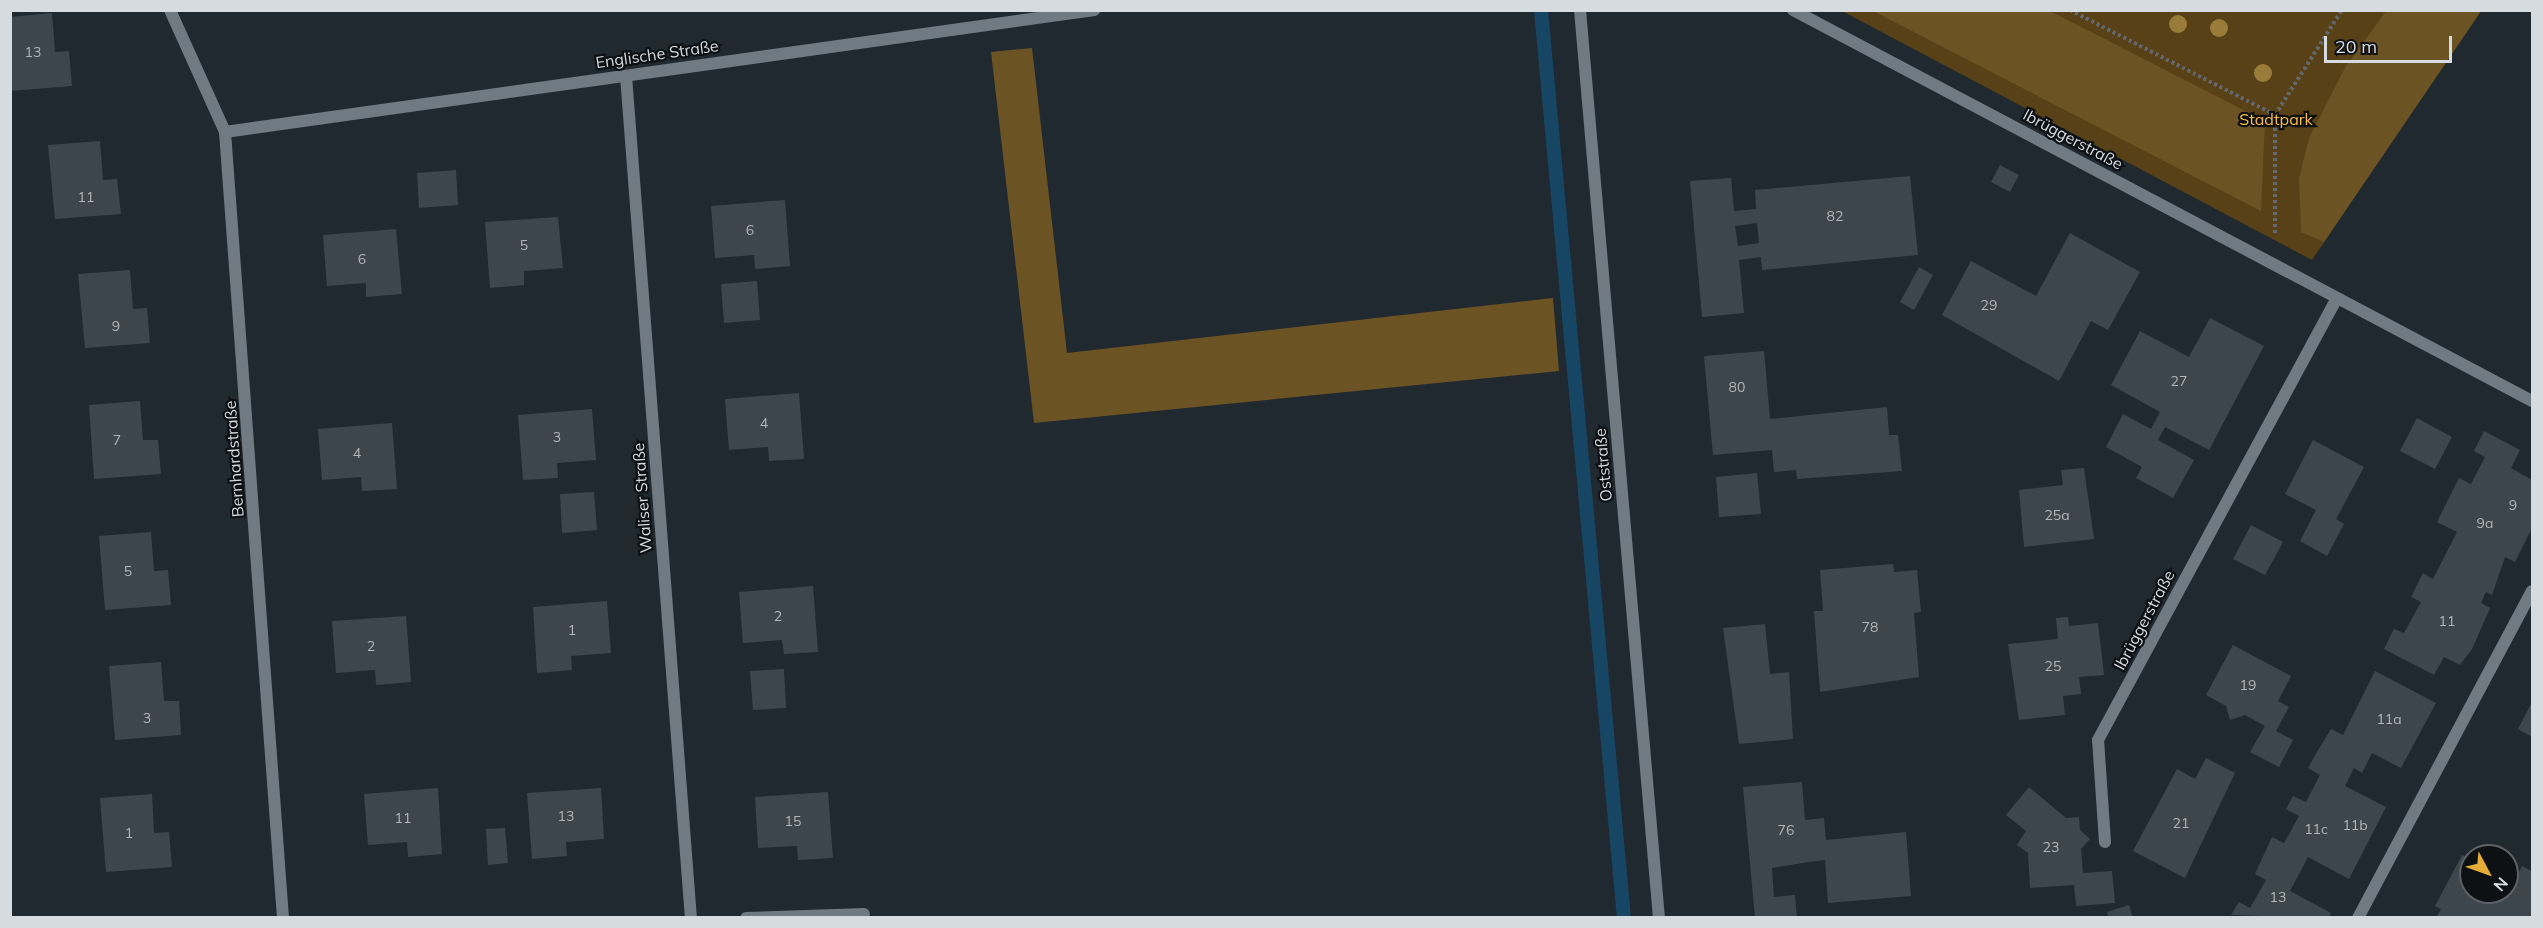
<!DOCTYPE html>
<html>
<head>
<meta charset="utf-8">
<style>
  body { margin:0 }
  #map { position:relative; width:2543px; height:928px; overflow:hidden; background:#212930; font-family:Mulish,sans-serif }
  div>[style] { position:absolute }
  .green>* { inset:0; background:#584116 }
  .forest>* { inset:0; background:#6c5323 }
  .stream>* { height:14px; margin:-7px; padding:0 7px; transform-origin:7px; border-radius:7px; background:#164664 }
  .building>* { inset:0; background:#3d464d }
  .path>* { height:4px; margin-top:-2px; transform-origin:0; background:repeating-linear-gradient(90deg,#61686e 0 3px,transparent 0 6px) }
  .minor>* { height:12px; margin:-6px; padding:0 6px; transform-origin:6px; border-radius:6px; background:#707a82 }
  .trees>* { width:18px; height:18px; margin:-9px; border-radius:50%; background:#997b3a }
  span { translate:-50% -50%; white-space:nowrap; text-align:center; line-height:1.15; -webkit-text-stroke:4.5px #0e1114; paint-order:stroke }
  .number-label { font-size:14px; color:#b0b6bb }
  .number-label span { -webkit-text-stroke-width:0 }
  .street-label { font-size:16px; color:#d6dbe0 }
  .park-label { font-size:16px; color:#fcbe42 }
  .frame { position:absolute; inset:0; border:12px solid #d6dbe0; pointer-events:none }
  .north { position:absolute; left:2459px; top:844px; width:60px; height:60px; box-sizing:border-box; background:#0e1114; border:2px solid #5e6266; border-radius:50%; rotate:131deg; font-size:16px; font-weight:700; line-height:24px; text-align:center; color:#d6dbe0 }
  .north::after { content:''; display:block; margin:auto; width:21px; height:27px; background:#e7ac36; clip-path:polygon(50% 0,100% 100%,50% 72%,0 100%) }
  .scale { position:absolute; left:2324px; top:36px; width:128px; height:27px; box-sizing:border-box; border:3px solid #d6dbe0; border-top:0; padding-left:8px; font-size:18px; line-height:21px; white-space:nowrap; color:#d6dbe0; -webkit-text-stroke:4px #0e1114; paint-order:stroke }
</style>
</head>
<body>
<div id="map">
  <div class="green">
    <div style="clip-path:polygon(1842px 11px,2481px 11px,2312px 260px)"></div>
  </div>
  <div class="forest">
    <div style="clip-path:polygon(2387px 10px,2481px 11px,2324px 242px,2301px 232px,2299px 178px,2309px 138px,2346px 66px)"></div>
    <div style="clip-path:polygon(1873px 11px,2050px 11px,2265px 121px,2261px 211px)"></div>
    <div style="clip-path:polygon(1032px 48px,1067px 353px,1553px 298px,1559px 371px,1034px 423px,991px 52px)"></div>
  </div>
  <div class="stream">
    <div style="left:1541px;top:10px;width:912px;rotate:84.78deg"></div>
  </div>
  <div class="building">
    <div style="clip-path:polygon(52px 13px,55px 52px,69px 51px,72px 86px,10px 91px,10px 17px)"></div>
    <div style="clip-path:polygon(100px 141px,103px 180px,117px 179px,121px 214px,55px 219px,48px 145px)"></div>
    <div style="clip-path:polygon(2000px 165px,2019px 175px,2010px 192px,1991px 182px)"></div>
    <div style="clip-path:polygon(456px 170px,458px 205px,419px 208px,417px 173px)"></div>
    <div style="clip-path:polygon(evenodd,1910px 176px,1918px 255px,1762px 270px,1761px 257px,1739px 260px,1744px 313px,1702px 317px,1690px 181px,1731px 178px,1734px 211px,1756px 209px,1755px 190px,1910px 176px,1757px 223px,1759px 243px,1738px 246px,1735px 226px,1757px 223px)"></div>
    <div style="clip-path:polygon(785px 200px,790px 266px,755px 269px,754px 255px,715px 258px,711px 206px)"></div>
    <div style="clip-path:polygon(558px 217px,563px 268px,524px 271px,524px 285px,490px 288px,485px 222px)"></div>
    <div style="clip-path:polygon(396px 229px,402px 294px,366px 297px,366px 283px,327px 286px,323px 235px)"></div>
    <div style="clip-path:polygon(2070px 233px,2140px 272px,2108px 330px,2091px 321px,2059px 381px,1942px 315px,1971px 261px,2036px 296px)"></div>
    <div style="clip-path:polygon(1919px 267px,1933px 275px,1914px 310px,1900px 302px)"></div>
    <div style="clip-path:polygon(130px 270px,133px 309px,147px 308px,150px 343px,85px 348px,78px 274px)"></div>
    <div style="clip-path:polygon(757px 281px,760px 320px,724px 323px,721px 284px)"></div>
    <div style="clip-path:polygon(2210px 318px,2264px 346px,2209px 450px,2165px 427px,2158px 440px,2194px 460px,2173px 498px,2136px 478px,2142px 467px,2106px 447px,2123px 414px,2151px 429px,2160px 412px,2111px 385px,2140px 331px,2189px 357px)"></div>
    <div style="clip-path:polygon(1764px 351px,1770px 419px,1887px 407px,1889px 435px,1898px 435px,1902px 471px,1797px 479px,1796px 470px,1774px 472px,1772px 450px,1713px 455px,1704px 356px)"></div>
    <div style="clip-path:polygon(799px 393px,804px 459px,769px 461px,768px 447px,729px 450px,725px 399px)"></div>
    <div style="clip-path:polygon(140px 401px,143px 440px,158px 440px,161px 474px,94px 479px,89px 405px)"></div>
    <div style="clip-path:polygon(592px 409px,596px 460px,557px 463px,558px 478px,523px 480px,518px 415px)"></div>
    <div style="clip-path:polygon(2417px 418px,2452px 437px,2435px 469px,2400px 451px)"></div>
    <div style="clip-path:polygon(392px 423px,397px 489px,362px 491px,361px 477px,322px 480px,318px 429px)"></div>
    <div style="clip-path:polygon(2484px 431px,2520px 450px,2511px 468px,2532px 480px,2532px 528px,2515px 562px,2505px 557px,2492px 595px,2486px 592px,2481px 603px,2490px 608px,2472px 649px,2460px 665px,2444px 657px,2434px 675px,2384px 649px,2394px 629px,2404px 633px,2421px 602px,2411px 597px,2423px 573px,2433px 579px,2457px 532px,2437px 522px,2459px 478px,2471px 484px,2485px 457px,2474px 451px)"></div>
    <div style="clip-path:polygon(2313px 440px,2364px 467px,2336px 519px,2344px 524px,2327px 556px,2300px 541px,2316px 510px,2285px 494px)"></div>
    <div style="clip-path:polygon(2084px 468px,2094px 539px,2024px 547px,2019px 490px,2063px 485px,2061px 470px)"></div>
    <div style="clip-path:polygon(1757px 473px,1761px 514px,1719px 517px,1716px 477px)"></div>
    <div style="clip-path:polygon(594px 492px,597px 530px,562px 533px,560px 494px)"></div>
    <div style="clip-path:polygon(2251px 525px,2283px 542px,2265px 575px,2233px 559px)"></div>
    <div style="clip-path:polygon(151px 532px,154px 571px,168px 570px,171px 605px,105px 610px,99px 536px)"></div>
    <div style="clip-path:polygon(1893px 564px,1894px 572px,1917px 570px,1921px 612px,1914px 613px,1919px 677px,1820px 692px,1814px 611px,1823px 611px,1820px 570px)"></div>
    <div style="clip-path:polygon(813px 586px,818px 652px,784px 654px,782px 640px,743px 643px,739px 592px)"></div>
    <div style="clip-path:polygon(607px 601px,611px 653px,571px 656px,572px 670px,537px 673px,533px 607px)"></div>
    <div style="clip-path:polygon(406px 616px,411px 682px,376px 685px,375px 670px,336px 673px,332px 621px)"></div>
    <div style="clip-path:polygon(2068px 617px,2069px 626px,2098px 623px,2104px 675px,2079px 677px,2081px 694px,2063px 696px,2065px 715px,2019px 720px,2008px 644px,2058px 639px,2056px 618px)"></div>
    <div style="clip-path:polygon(1765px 624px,1770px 674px,1789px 672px,1793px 739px,1739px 744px,1723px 628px)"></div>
    <div style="clip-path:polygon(2233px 645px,2291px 676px,2278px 701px,2289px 707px,2276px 731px,2293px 740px,2279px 767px,2250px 752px,2265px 726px,2245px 715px,2230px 720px,2226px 706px,2206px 695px)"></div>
    <div style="clip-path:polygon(161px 662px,164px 701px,179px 701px,181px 735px,115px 740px,109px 666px)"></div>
    <div style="clip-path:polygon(784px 669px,786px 708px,753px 710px,750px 671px)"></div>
    <div style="clip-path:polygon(2375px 671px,2436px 703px,2401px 768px,2372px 753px,2362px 773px,2354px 768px,2345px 786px,2386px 807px,2349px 879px,2308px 857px,2290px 891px,2331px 913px,2329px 918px,2231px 915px,2239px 902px,2250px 908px,2266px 880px,2255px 874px,2272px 837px,2284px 843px,2299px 816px,2286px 809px,2293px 796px,2306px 802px,2320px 775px,2308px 768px,2318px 750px,2331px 729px,2343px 735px)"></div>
    <div style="clip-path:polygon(2532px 702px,2532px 737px,2518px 729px)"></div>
    <div style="clip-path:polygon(2206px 758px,2235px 773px,2185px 878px,2133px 851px,2177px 769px,2195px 779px)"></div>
    <div style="clip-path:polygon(1802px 782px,1805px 820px,1824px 818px,1826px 840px,1906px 832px,1911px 896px,1828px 903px,1825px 860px,1809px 862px,1772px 868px,1774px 897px,1795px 895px,1797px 918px,1755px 918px,1743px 787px)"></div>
    <div style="clip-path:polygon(2029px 787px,2066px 818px,2079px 817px,2080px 830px,2090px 839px,2081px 849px,2083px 873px,2112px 871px,2115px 903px,2076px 906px,2074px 885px,2030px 888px,2028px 853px,2017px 845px,2026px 831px,2006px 815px)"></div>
    <div style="clip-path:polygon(438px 788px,442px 854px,408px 857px,407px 842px,368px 845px,364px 794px)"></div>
    <div style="clip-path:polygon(601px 788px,604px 839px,566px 842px,567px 856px,532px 859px,527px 793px)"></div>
    <div style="clip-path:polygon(828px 792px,833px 858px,798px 860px,797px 846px,758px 848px,755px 797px)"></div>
    <div style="clip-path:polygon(152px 794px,154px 833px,169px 832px,172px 867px,106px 872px,100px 798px)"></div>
    <div style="clip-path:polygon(505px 828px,508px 863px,488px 865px,486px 829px)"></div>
    <div style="clip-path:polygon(2462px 855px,2471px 860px,2471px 892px,2507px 892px,2507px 879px,2514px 882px,2522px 866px,2532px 871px,2532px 918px,2436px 918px,2441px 909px,2435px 906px)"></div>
    <div style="clip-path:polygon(2129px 905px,2133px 918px,2109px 918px,2107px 912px)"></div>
  </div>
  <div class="path">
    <div style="left:2070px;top:10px;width:230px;rotate:27.1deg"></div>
    <div style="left:2275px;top:233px;width:118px;rotate:-90deg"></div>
    <div style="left:2275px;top:115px;width:125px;rotate:-57.5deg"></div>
  </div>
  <div class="minor">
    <div style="left:170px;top:10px;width:134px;rotate:65.7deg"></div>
    <div style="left:225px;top:132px;width:788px;rotate:85.78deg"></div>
    <div style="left:1580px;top:10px;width:911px;rotate:85.03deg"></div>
    <div style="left:1793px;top:10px;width:836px;rotate:27.88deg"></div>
    <div style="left:626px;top:76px;width:845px;rotate:85.59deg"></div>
    <div style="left:225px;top:132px;width:878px;rotate:-7.99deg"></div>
    <div style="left:2105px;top:842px;width:102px;rotate:-93.9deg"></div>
    <div style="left:2098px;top:740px;width:502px;rotate:-61.6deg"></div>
    <div style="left:746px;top:918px;width:118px;rotate:-1.9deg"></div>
    <div style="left:2358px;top:918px;width:370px;rotate:-62deg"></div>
  </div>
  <div class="trees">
    <div style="left:2178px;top:24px"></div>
    <div style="left:2219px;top:28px"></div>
    <div style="left:2263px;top:73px"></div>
  </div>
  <div class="number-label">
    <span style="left:33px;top:52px">13</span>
    <span style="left:86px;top:197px">11</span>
    <span style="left:1835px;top:216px">82</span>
    <span style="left:750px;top:230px">6</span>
    <span style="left:524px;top:245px">5</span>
    <span style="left:362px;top:259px">6</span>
    <span style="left:1989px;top:305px">29</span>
    <span style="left:116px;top:326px">9</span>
    <span style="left:2179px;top:381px">27</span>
    <span style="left:1737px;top:387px">80</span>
    <span style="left:764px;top:423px">4</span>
    <span style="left:557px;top:437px">3</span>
    <span style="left:117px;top:440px">7</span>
    <span style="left:357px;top:453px">4</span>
    <span style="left:2513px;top:505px">9</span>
    <span style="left:2057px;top:515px">25a</span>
    <span style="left:2485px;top:523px">9a</span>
    <span style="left:128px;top:571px">5</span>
    <span style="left:778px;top:616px">2</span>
    <span style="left:2447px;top:621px">11</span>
    <span style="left:1870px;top:627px">78</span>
    <span style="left:572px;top:630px">1</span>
    <span style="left:371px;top:646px">2</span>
    <span style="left:2053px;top:666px">25</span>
    <span style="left:2248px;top:685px">19</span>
    <span style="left:147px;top:718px">3</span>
    <span style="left:2389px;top:719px">11a</span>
    <span style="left:566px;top:816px">13</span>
    <span style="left:403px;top:818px">11</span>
    <span style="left:793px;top:821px">15</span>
    <span style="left:2181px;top:823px">21</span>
    <span style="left:2355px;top:825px">11b</span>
    <span style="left:2316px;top:829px">11c</span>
    <span style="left:1786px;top:830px">76</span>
    <span style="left:129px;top:833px">1</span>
    <span style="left:2051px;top:847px">23</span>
    <span style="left:2278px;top:897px">13</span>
  </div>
  <div class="street-label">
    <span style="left:657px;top:54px;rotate:-8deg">Englische Straße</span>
    <span style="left:2073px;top:139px;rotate:28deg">Ibrüggerstraße</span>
    <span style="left:234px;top:459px;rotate:-94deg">Bernhardstraße</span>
    <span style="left:1603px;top:465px;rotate:-95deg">Oststraße</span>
    <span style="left:642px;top:498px;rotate:-94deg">Waliser Straße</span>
    <span style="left:2144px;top:620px;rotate:-62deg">Ibrüggerstraße</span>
  </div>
  <div class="park-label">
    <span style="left:2276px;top:119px">Stadtpark</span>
  </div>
  <div class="frame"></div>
  <div class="north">N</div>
  <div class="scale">20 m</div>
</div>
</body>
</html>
